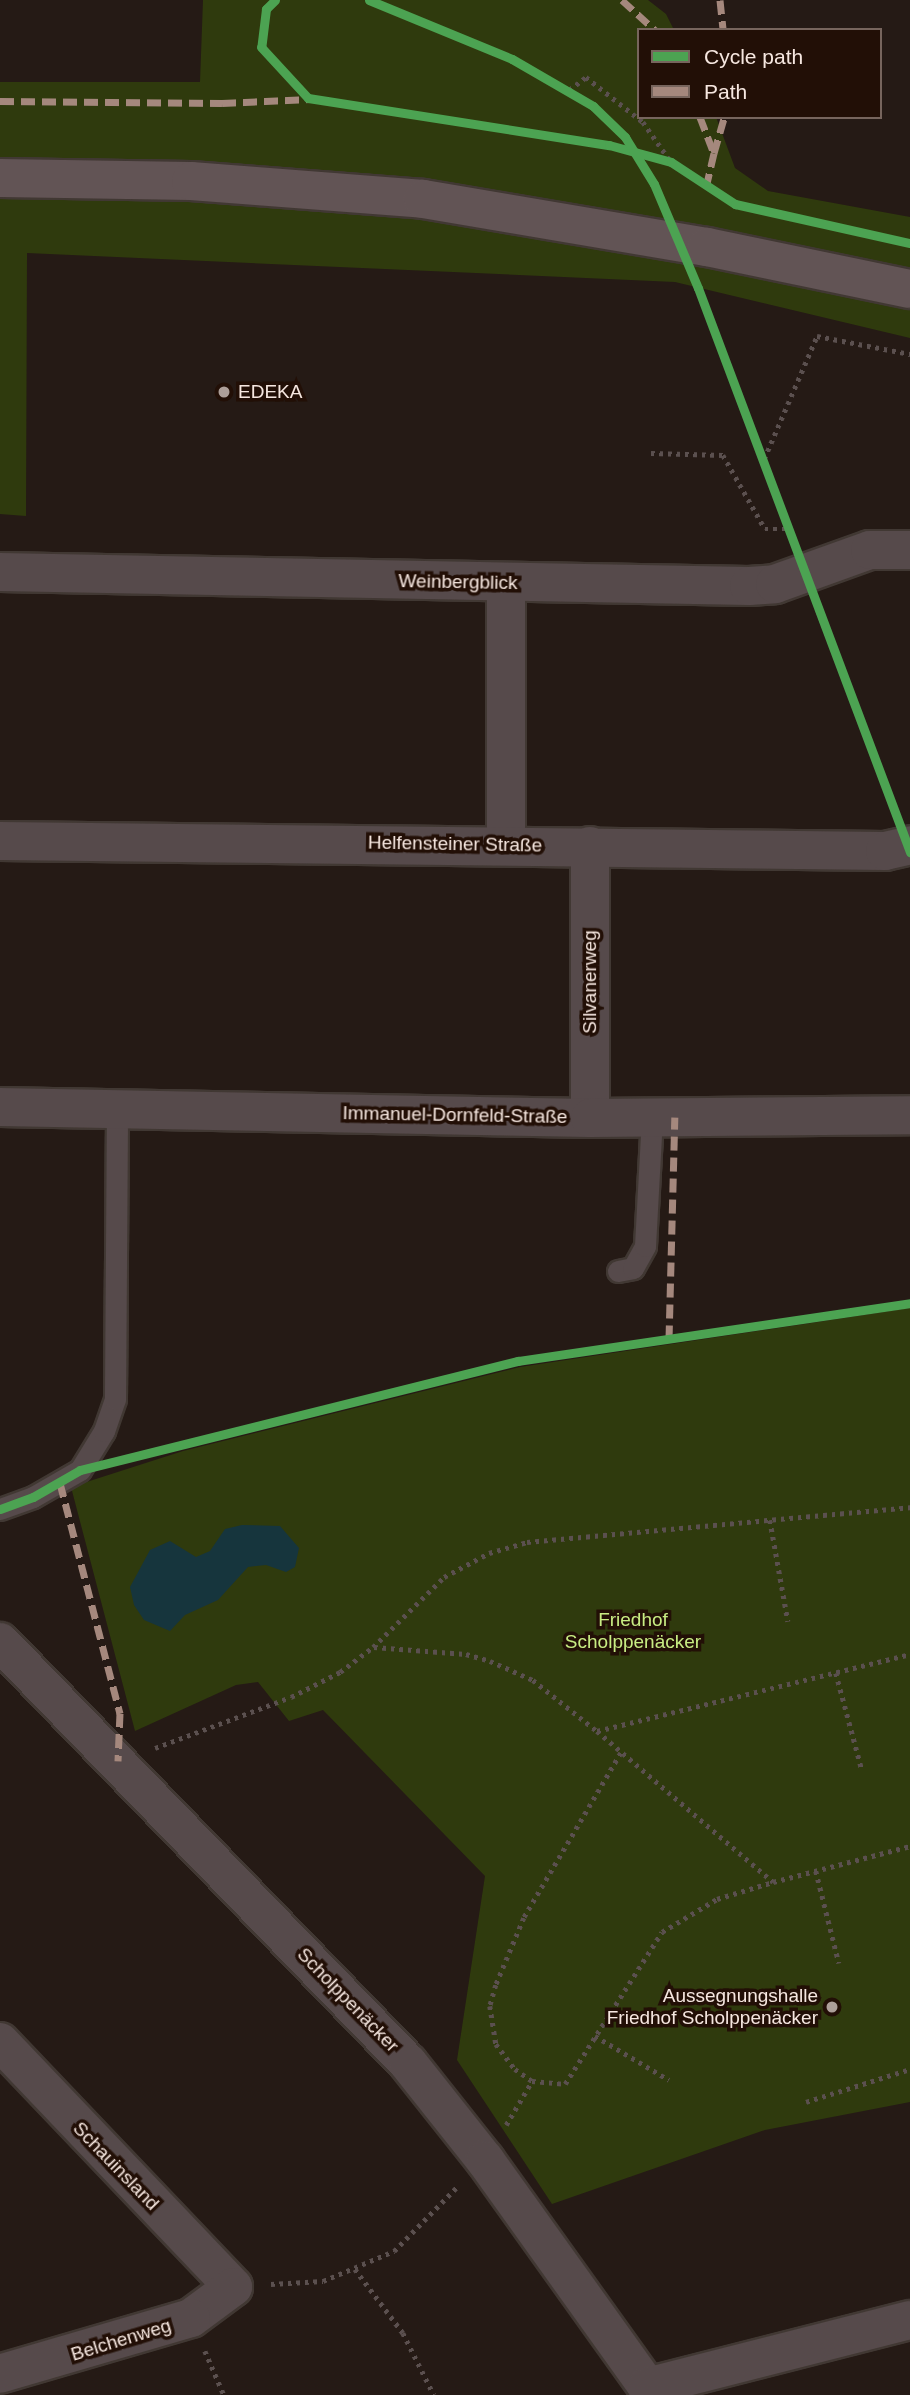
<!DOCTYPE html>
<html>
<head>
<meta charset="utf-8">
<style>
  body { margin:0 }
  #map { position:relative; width:910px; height:2395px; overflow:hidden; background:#251a15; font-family:Helvetica,sans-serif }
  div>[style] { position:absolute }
  .green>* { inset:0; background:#2f3a0d }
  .water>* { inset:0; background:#16353d }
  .path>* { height:4.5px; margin-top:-2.25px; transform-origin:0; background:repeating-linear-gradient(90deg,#5b504f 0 3.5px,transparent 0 8.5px) }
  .roads { filter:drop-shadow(2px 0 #413833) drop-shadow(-2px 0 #413833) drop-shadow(0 2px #413833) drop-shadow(0 -2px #413833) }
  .lane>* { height:21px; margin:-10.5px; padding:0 10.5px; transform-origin:10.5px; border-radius:10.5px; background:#564a4b }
  .street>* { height:38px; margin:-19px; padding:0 19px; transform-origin:19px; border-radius:19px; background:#564a4b }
  .secondary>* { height:38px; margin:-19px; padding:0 19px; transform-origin:19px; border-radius:19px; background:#625455 }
  .quiet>* { height:7px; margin-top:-3.5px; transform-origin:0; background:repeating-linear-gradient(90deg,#a5887d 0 14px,transparent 0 21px) }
  .cycleway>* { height:9px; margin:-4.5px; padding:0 4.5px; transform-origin:4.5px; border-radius:4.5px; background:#4ca352 }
  .dots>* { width:19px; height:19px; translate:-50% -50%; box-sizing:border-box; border:4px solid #220f06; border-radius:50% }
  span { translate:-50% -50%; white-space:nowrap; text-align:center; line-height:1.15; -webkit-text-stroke:7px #220f06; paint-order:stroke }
  .poi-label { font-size:19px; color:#f6e7e0 }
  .left { translate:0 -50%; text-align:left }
  .right { translate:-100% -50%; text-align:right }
  .street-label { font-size:19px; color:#f6e7e0 }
  .park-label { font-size:19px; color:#c8ec83 }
  .legend { position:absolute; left:637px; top:28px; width:245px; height:91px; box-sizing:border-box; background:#220f06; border:2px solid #77655d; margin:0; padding:9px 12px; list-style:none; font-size:21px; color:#f6e7e0 }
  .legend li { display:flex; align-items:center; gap:14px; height:35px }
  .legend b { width:35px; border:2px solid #77655d }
</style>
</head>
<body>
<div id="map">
  <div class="green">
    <div style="clip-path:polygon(203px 0,648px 0,666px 14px,674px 30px,639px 30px,639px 117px,716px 117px,735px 168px,768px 191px,910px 217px,910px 338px,675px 282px,27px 253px,26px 516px,0 514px,0 82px,200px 82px)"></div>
    <div style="clip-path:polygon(910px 1308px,910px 2102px,765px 2130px,552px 2204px,457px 2060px,485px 1876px,323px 1710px,289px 1721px,258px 1682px,236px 1685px,135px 1731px,71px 1487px,183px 1451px,520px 1367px)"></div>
  </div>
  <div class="water">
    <div style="clip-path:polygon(242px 1525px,280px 1526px,299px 1548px,295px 1567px,286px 1572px,266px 1565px,248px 1567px,218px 1600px,185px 1615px,170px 1631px,144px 1620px,134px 1605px,130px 1587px,150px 1550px,170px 1541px,196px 1557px,210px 1551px,225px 1529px)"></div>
  </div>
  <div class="path">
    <div style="left:569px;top:90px;width:21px;rotate:-37deg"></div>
    <div style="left:586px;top:77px;width:73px;rotate:38.3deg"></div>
    <div style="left:643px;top:122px;width:49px;rotate:55deg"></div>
    <div style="left:698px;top:288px;width:268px;rotate:69.3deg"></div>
    <div style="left:651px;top:453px;width:72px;rotate:1.6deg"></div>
    <div style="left:723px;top:455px;width:85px;rotate:60.4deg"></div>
    <div style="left:765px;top:529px;width:24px"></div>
    <div style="left:764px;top:459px;width:134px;rotate:-66.7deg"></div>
    <div style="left:817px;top:336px;width:95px;rotate:11deg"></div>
    <div style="left:818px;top:610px;width:215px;rotate:69deg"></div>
    <div style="left:770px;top:1520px;width:103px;rotate:79.9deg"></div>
    <div style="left:374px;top:1647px;width:92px;rotate:4.4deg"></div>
    <div style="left:466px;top:1654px;width:25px;rotate:16deg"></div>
    <div style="left:490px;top:1661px;width:47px;rotate:23.8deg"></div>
    <div style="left:533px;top:1680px;width:82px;rotate:38.6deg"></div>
    <div style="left:597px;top:1731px;width:322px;rotate:-13.8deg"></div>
    <div style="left:836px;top:1673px;width:100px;rotate:75deg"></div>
    <div style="left:597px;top:1731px;width:232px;rotate:40.6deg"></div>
    <div style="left:773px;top:1882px;width:142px;rotate:-14.7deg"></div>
    <div style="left:155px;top:1748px;width:145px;rotate:-20.6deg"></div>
    <div style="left:291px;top:1697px;width:55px;rotate:-27deg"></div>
    <div style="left:340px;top:1672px;width:41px;rotate:-37.1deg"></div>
    <div style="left:373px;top:1647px;width:100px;rotate:-44.6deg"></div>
    <div style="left:444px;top:1577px;width:51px;rotate:-28.1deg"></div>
    <div style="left:489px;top:1553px;width:40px;rotate:-16deg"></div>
    <div style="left:527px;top:1542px;width:385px;rotate:-5.2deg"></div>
    <div style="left:621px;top:1753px;width:191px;rotate:120.5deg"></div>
    <div style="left:524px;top:1918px;width:73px;rotate:112.7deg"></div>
    <div style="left:496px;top:1985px;width:22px;rotate:106deg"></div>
    <div style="left:490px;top:2006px;width:38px;rotate:81deg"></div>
    <div style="left:496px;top:2044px;width:31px;rotate:53deg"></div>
    <div style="left:515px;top:2069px;width:21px;rotate:35deg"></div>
    <div style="left:532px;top:2081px;width:33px;rotate:5deg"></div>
    <div style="left:565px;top:2084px;width:180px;rotate:-57.5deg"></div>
    <div style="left:662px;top:1932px;width:64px;rotate:-31deg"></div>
    <div style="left:717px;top:1899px;width:59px;rotate:-16.9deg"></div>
    <div style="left:816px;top:1871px;width:95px;rotate:76deg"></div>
    <div style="left:595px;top:2036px;width:86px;rotate:30.7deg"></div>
    <div style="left:806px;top:2102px;width:109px;rotate:-17.6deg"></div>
    <div style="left:506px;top:2125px;width:51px;rotate:-59.4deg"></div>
    <div style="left:355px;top:2269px;width:80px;rotate:53.1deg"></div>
    <div style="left:403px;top:2333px;width:69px;rotate:63.4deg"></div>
    <div style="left:271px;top:2284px;width:52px;rotate:-3.3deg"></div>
    <div style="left:323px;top:2281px;width:77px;rotate:-22.9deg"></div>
    <div style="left:394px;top:2251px;width:90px;rotate:-45.5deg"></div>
    <div style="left:205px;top:2351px;width:48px;rotate:66.6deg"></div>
  </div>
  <div class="roads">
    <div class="lane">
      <div style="left:618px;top:1271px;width:15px;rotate:-11deg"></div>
      <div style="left:633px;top:1268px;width:25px;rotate:-61deg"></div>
      <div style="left:645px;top:1246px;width:129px;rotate:-86.9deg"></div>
      <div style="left:0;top:1509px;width:35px;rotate:-20deg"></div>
      <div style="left:33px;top:1497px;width:54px;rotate:-29.9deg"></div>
      <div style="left:80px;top:1470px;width:46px;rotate:-58.4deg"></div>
      <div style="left:104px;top:1431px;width:34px;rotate:-71deg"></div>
      <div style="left:115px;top:1399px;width:292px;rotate:-89.6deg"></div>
    </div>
    <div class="street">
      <div style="left:0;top:572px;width:749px;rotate:1.07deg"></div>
      <div style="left:749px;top:586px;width:26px;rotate:-4deg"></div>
      <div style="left:775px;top:584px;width:101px;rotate:-19.7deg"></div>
      <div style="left:870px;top:550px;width:40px"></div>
      <div style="left:506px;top:583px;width:262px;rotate:90deg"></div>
      <div style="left:0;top:841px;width:885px;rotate:0.65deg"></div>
      <div style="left:885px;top:851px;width:26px;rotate:-13deg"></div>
      <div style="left:590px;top:846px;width:272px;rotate:90deg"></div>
      <div style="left:0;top:1107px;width:590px;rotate:1.07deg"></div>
      <div style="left:590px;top:1118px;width:320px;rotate:-0.5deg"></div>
      <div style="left:0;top:1642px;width:586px;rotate:45.9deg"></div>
      <div style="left:408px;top:2063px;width:124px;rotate:51.6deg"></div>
      <div style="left:485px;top:2160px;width:289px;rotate:54.4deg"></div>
      <div style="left:0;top:2042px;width:338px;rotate:46.4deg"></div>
      <div style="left:233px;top:2287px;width:52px;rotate:143.6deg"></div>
      <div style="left:191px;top:2318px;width:199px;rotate:163.7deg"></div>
      <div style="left:647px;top:2387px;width:271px;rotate:-14.3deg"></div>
    </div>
    <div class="secondary">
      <div style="left:0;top:178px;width:191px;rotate:0.9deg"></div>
      <div style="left:191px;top:181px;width:233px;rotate:4.4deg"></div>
      <div style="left:423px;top:199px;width:288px;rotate:9.6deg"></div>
      <div style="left:707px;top:247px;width:207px;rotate:11.7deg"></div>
    </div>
  </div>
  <div class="quiet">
    <div style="left:622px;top:0;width:45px;rotate:42.3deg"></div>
    <div style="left:720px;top:0;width:30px;rotate:84deg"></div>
    <div style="left:0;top:101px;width:222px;rotate:0.5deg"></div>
    <div style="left:222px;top:103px;width:88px;rotate:-2.6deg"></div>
    <div style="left:700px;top:117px;width:39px;rotate:69deg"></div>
    <div style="left:714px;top:153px;width:36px;rotate:103deg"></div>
    <div style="left:714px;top:153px;width:37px;rotate:-74deg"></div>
    <div style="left:669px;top:1339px;width:222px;rotate:-88.5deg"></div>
    <div style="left:60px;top:1483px;width:238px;rotate:75.4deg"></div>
    <div style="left:120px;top:1713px;width:48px;rotate:92.4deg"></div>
  </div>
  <div class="cycleway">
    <div style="left:275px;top:0;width:13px;rotate:135deg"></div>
    <div style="left:266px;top:9px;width:38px;rotate:97deg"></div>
    <div style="left:261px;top:47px;width:69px;rotate:47.3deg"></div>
    <div style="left:308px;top:98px;width:305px;rotate:8.9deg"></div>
    <div style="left:609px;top:145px;width:64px;rotate:15.3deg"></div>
    <div style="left:671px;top:162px;width:77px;rotate:33.3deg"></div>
    <div style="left:735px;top:204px;width:179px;rotate:12.6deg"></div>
    <div style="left:369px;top:0;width:155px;rotate:22.4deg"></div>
    <div style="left:512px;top:59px;width:94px;rotate:30.1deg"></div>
    <div style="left:593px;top:106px;width:45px;rotate:44.1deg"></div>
    <div style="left:625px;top:137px;width:55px;rotate:58.3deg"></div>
    <div style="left:654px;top:184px;width:113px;rotate:67.1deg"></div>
    <div style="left:698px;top:288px;width:603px;rotate:69.4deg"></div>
    <div style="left:0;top:1509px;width:35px;rotate:-20deg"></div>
    <div style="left:33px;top:1497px;width:54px;rotate:-29.9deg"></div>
    <div style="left:80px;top:1470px;width:451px;rotate:-14deg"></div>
    <div style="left:518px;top:1361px;width:396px;rotate:-8.4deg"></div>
  </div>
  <div class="dots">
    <div style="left:224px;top:392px;background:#ad9f99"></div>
    <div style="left:832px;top:2007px;background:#ad9f99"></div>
  </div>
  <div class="poi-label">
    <span class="left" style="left:238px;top:392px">EDEKA</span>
    <span class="right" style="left:818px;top:2007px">Aussegnungshalle<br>Friedhof Scholppenäcker</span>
  </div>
  <div class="street-label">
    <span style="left:458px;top:582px;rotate:1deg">Weinbergblick</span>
    <span style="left:455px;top:844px;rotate:1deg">Helfensteiner Straße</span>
    <span style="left:590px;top:982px;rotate:-90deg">Silvanerweg</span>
    <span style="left:455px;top:1115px;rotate:1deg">Immanuel-Dornfeld-Straße</span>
    <span style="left:348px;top:2000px;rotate:46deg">Scholppenäcker</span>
    <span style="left:116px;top:2166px;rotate:46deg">Schauinsland</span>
    <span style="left:121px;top:2340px;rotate:-17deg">Belchenweg</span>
  </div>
  <div class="park-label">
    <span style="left:633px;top:1631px">Friedhof<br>Scholppenäcker</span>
  </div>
  <ul class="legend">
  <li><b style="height:9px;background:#4ca352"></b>Cycle path</li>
  <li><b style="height:9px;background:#a5887d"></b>Path</li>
  </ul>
</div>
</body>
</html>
